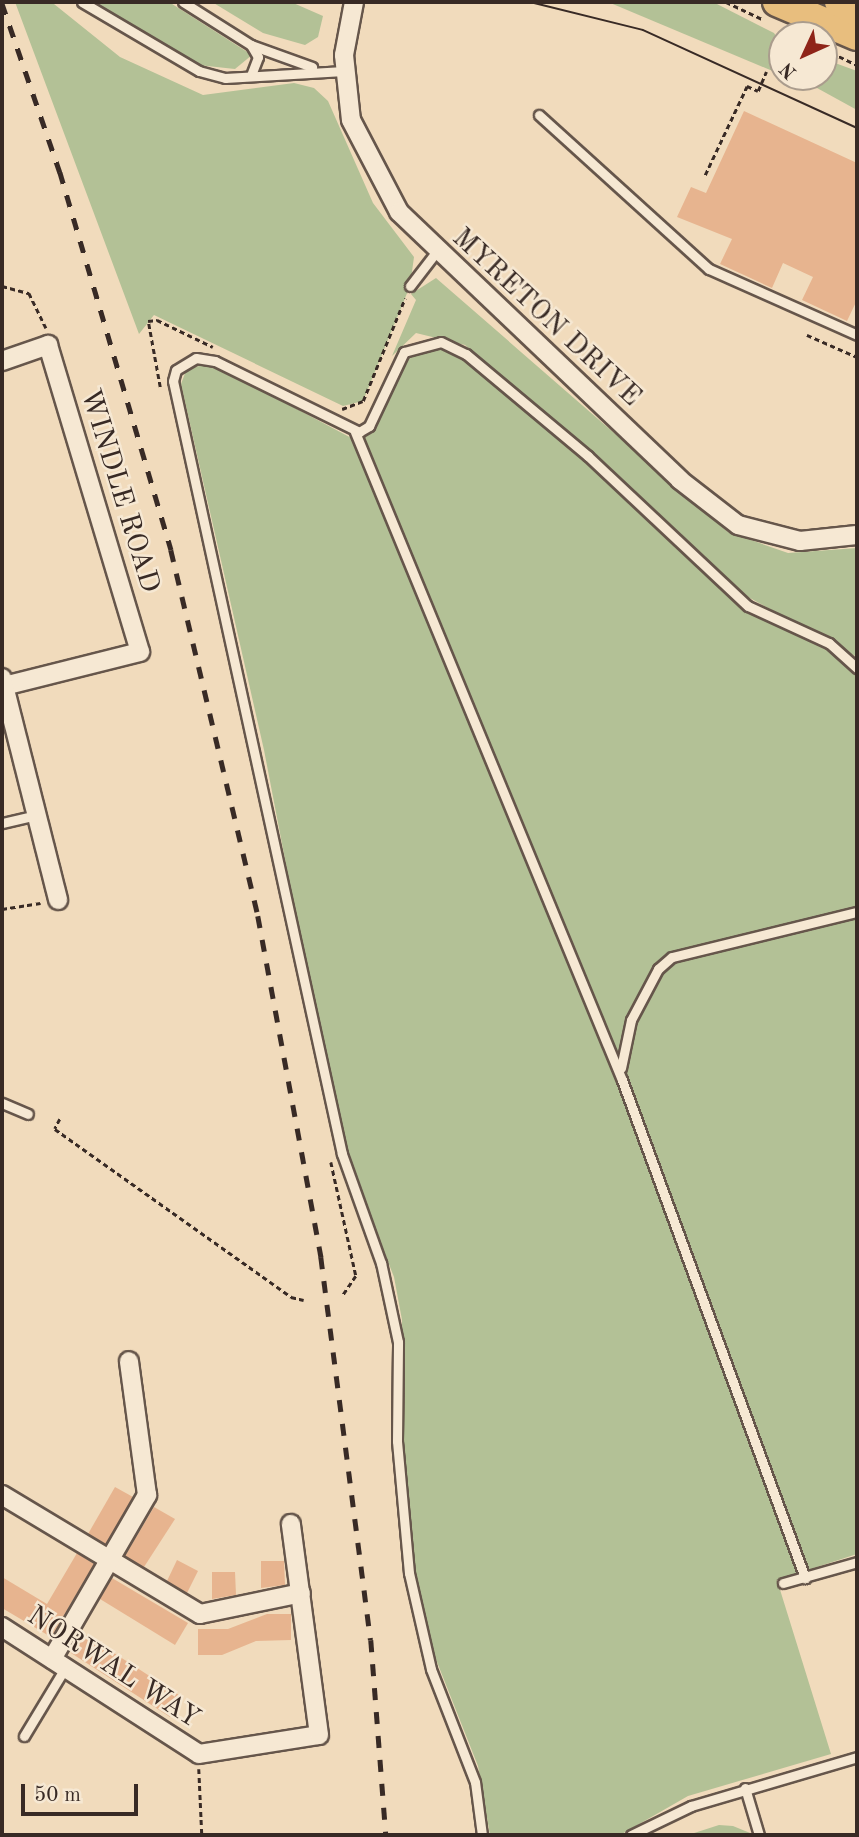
<!DOCTYPE html>
<html>
<head>
<meta charset="utf-8">
<style>
  body { margin:0 }
  #map { position:relative; width:859px; height:1837px; overflow:hidden; background:#f1dbbc; font-family:"Old Standard TT",serif }
  div>[style] { position:absolute }
  .green>* { inset:0; background:#b3c196 }
  .building>* { inset:0; background:#e7b48f }
  .path>* { height:2.5px; margin-top:-1.25px; transform-origin:0; background:repeating-linear-gradient(90deg,#382a25 0 5px,transparent 0 8.5px) }
  .roads { filter:drop-shadow(2px 0 #66564b) drop-shadow(-2px 0 #66564b) drop-shadow(0 2px #66564b) drop-shadow(0 -2px #66564b) }
  .service>* { height:9px; margin:-4.5px; padding:0 4.5px; transform-origin:4.5px; border-radius:4.5px; background:#f6e8d3 }
  .minor>* { height:18px; margin:-9px; padding:0 9px; transform-origin:9px; border-radius:9px; background:#f6e8d3 }
  .primary>* { height:28px; margin:-14px; padding:0 14px; transform-origin:14px; border-radius:14px; background:#e8be7e }
  .tram>* { height:2px; margin:-1px; padding:0 1px; transform-origin:1px; border-radius:1px; background:#382a25 }
  .rail>* { height:4.5px; margin-top:-2.25px; transform-origin:0; background:repeating-linear-gradient(90deg,#382a25 0 12px,transparent 0 24px) }
  span { translate:-50% -50%; white-space:nowrap; text-align:center; line-height:1.15; -webkit-text-stroke:5px #f6e8d3; paint-order:stroke }
  .street-label { font-size:28px; color:#382a25 }
  .frame { position:absolute; inset:0; border:4px solid #382a25; pointer-events:none }
  .north { position:absolute; left:768px; top:21px; width:70px; height:70px; box-sizing:border-box; background:#f6e8d3; border:2px solid #aa9c8d; border-radius:50%; rotate:225deg; font-size:19px; font-weight:700; line-height:28px; text-align:center; color:#382a25 }
  .north::after { content:''; display:block; margin:auto; width:24px; height:32px; background:#8f2418; clip-path:polygon(50% 0,100% 100%,50% 72%,0 100%) }
  .scale { position:absolute; left:21px; top:1784px; width:117px; height:32px; box-sizing:border-box; border:4px solid #382a25; border-top:0; padding-left:9px; font-size:21px; line-height:24px; white-space:nowrap; color:#382a25; -webkit-text-stroke:5px #f6e8d3; paint-order:stroke }
</style>
</head>
<body>
<div id="map">
  <div class="green">
    <div style="clip-path:polygon(15px 2px,54px 4px,120px 57px,203px 95px,294px 83px,314px 88px,328px 101px,373px 203px,414px 257px,410px 286px,363px 401px,343px 406px,154px 315px,139px 334px)"></div>
    <div style="clip-path:polygon(90px 2px,169px 2px,252px 55px,235px 69px,198px 65px)"></div>
    <div style="clip-path:polygon(212px 2px,291px 2px,323px 16px,318px 37px,305px 45px,263px 33px)"></div>
    <div style="clip-path:polygon(608px 2px,713px 2px,774px 33px,782px 45px,782px 75px)"></div>
    <div style="clip-path:polygon(824px 59px,857px 71px,857px 110px,797px 77px,824px 77px)"></div>
    <div style="clip-path:polygon(436px 278px,728px 532px,788px 553px,857px 548px,857px 657px,739px 592px,465px 345px,416px 333px,392px 356px,416px 300px,411px 294px)"></div>
    <div style="clip-path:polygon(435px 347px,458px 353px,575px 448px,744px 608px,831px 649px,857px 673px,857px 1554px,777px 1580px,831px 1754px,688px 1796px,620px 1835px,490px 1835px,478px 1766px,424px 1629px,403px 1489px,402px 1320px,394px 1277px,338px 1135px,264px 750px,181px 384px,187px 368px,212px 364px,357px 441px,373px 425px,408px 353px)"></div>
    <div style="clip-path:polygon(719px 1825px,733px 1826px,755px 1835px,688px 1835px)"></div>
  </div>
  <div class="building">
    <div style="clip-path:polygon(744px 111px,857px 163px,857px 300px,847px 321px,802px 300px,813px 277px,783px 263px,772px 288px,720px 264px,732px 239px,677px 217px,691px 187px,706px 193px)"></div>
    <div style="clip-path:polygon(115px 1487px,133px 1497px,106px 1544px,88px 1534px)"></div>
    <div style="clip-path:polygon(154px 1507px,175px 1519px,144px 1567px,125px 1556px)"></div>
    <div style="clip-path:polygon(77px 1553px,94px 1564px,51px 1637px,2px 1608px,2px 1577px,47px 1604px)"></div>
    <div style="clip-path:polygon(177px 1560px,198px 1571px,187px 1593px,167px 1581px)"></div>
    <div style="clip-path:polygon(261px 1561px,284px 1561px,285px 1585px,261px 1588px)"></div>
    <div style="clip-path:polygon(212px 1572px,235px 1572px,236px 1595px,212px 1599px)"></div>
    <div style="clip-path:polygon(112px 1578px,188px 1623px,175px 1645px,100px 1599px)"></div>
    <div style="clip-path:polygon(267px 1614px,291px 1614px,291px 1640px,256px 1641px,222px 1655px,198px 1655px,198px 1629px,228px 1629px)"></div>
    <div style="clip-path:polygon(83px 1633px,182px 1697px,170px 1717px,71px 1653px)"></div>
  </div>
  <div class="path">
    <div style="left:726px;top:2px;width:42px;rotate:25.3deg"></div>
    <div style="left:824px;top:49px;width:37px;rotate:26deg"></div>
    <div style="left:705px;top:175px;width:98px;rotate:-64.7deg"></div>
    <div style="left:747px;top:86px;width:12px;rotate:24deg"></div>
    <div style="left:758px;top:91px;width:21px;rotate:-67deg"></div>
    <div style="left:2px;top:286px;width:28px;rotate:15deg"></div>
    <div style="left:29px;top:293px;width:39px;rotate:64deg"></div>
    <div style="left:807px;top:335px;width:55px;rotate:23.7deg"></div>
    <div style="left:160px;top:387px;width:67px;rotate:-100.3deg"></div>
    <div style="left:148px;top:321px;width:9px;rotate:-6deg"></div>
    <div style="left:157px;top:320px;width:62px;rotate:25.7deg"></div>
    <div style="left:342px;top:409px;width:22px;rotate:-21deg"></div>
    <div style="left:363px;top:401px;width:111px;rotate:-67.8deg"></div>
    <div style="left:2px;top:909px;width:39px;rotate:-9deg"></div>
    <div style="left:60px;top:1119px;width:11px;rotate:117deg"></div>
    <div style="left:55px;top:1129px;width:290px;rotate:35.4deg"></div>
    <div style="left:291px;top:1297px;width:13px;rotate:13deg"></div>
    <div style="left:331px;top:1162px;width:117px;rotate:77.6deg"></div>
    <div style="left:356px;top:1276px;width:23px;rotate:124deg"></div>
    <div style="left:199px;top:1769px;width:66px;rotate:87.4deg"></div>
  </div>
  <div class="roads">
    <div class="service">
      <div style="left:82px;top:2px;width:136px;rotate:30.5deg"></div>
      <div style="left:199px;top:71px;width:27px;rotate:15deg"></div>
      <div style="left:225px;top:78px;width:119px;rotate:-3.4deg"></div>
      <div style="left:183px;top:2px;width:80px;rotate:32.3deg"></div>
      <div style="left:251px;top:45px;width:65px;rotate:19.8deg"></div>
      <div style="left:251px;top:45px;width:14px;rotate:60deg"></div>
      <div style="left:258px;top:57px;width:19px;rotate:111deg"></div>
      <div style="left:539px;top:115px;width:229px;rotate:42.2deg"></div>
      <div style="left:709px;top:269px;width:162px;rotate:24deg"></div>
      <div style="left:410px;top:286px;width:44px;rotate:-52.4deg"></div>
      <div style="left:355px;top:432px;width:701px;rotate:67.61deg"></div>
      <div style="left:622px;top:1080px;width:531px;rotate:69.82deg"></div>
      <div style="left:2px;top:823px;width:36px;rotate:-13deg"></div>
      <div style="left:621px;top:1068px;width:49px;rotate:-78.2deg"></div>
      <div style="left:631px;top:1020px;width:58px;rotate:-62.1deg"></div>
      <div style="left:658px;top:969px;width:18px;rotate:-41deg"></div>
      <div style="left:672px;top:957px;width:190px;rotate:-13.7deg"></div>
      <div style="left:2px;top:1103px;width:28px;rotate:23deg"></div>
      <div style="left:783px;top:1583px;width:77px;rotate:-15.8deg"></div>
      <div style="left:24px;top:1736px;width:79px;rotate:-58.9deg"></div>
      <div style="left:745px;top:1788px;width:49px;rotate:73.4deg"></div>
      <div style="left:482px;top:1835px;width:53px;rotate:-97.5deg"></div>
      <div style="left:475px;top:1782px;width:121px;rotate:-111.3deg"></div>
      <div style="left:431px;top:1669px;width:98px;rotate:-102.9deg"></div>
      <div style="left:409px;top:1573px;width:133px;rotate:-95.2deg"></div>
      <div style="left:397px;top:1441px;width:99px;rotate:-89.4deg"></div>
      <div style="left:398px;top:1342px;width:81px;rotate:-102.1deg"></div>
      <div style="left:381px;top:1263px;width:116px;rotate:-109.7deg"></div>
      <div style="left:342px;top:1154px;width:791px;rotate:-102.33deg"></div>
      <div style="left:173px;top:381px;width:11px;rotate:-75deg"></div>
      <div style="left:176px;top:370px;width:23px;rotate:-31deg"></div>
      <div style="left:196px;top:358px;width:19px;rotate:9deg"></div>
      <div style="left:215px;top:361px;width:161px;rotate:26.2deg"></div>
      <div style="left:359px;top:432px;width:12px;rotate:-31deg"></div>
      <div style="left:369px;top:426px;width:82px;rotate:-64.7deg"></div>
      <div style="left:404px;top:352px;width:38px;rotate:-15deg"></div>
      <div style="left:441px;top:342px;width:28px;rotate:26deg"></div>
      <div style="left:466px;top:354px;width:159px;rotate:39.9deg"></div>
      <div style="left:588px;top:456px;width:219px;rotate:43.2deg"></div>
      <div style="left:748px;top:606px;width:89px;rotate:24.6deg"></div>
      <div style="left:829px;top:643px;width:38px;rotate:42deg"></div>
      <div style="left:631px;top:1835px;width:67px;rotate:-25.8deg"></div>
      <div style="left:691px;top:1806px;width:173px;rotate:-16.4deg"></div>
    </div>
    <div class="minor">
      <div style="left:354px;top:2px;width:54px;rotate:100.7deg"></div>
      <div style="left:344px;top:55px;width:65px;rotate:83.9deg"></div>
      <div style="left:351px;top:120px;width:104px;rotate:62.4deg"></div>
      <div style="left:399px;top:212px;width:388px;rotate:43.6deg"></div>
      <div style="left:680px;top:480px;width:73px;rotate:37.8deg"></div>
      <div style="left:738px;top:525px;width:64px;rotate:14.5deg"></div>
      <div style="left:800px;top:541px;width:57px;rotate:-6deg"></div>
      <div style="left:2px;top:361px;width:49px;rotate:-19.2deg"></div>
      <div style="left:48px;top:345px;width:320px;rotate:73.3deg"></div>
      <div style="left:140px;top:652px;width:140px;rotate:166deg"></div>
      <div style="left:2px;top:678px;width:229px;rotate:75.8deg"></div>
      <div style="left:2px;top:1495px;width:231px;rotate:31deg"></div>
      <div style="left:200px;top:1614px;width:103px;rotate:-11.7deg"></div>
      <div style="left:2px;top:1627px;width:234px;rotate:32.8deg"></div>
      <div style="left:199px;top:1754px;width:121px;rotate:-9deg"></div>
      <div style="left:319px;top:1735px;width:213px;rotate:-97.6deg"></div>
      <div style="left:52px;top:1659px;width:190px;rotate:-59.9deg"></div>
      <div style="left:147px;top:1495px;width:135px;rotate:-97.7deg"></div>
    </div>
    <div class="primary">
      <div style="left:777px;top:2px;width:87px;rotate:23deg"></div>
      <div style="left:839px;top:2px;width:21px;rotate:29deg"></div>
    </div>
  </div>
  <div class="tram">
    <div style="left:530px;top:2px;width:116px;rotate:13.9deg"></div>
    <div style="left:643px;top:30px;width:235px;rotate:24.6deg"></div>
  </div>
  <div class="rail">
    <div style="left:2px;top:3px;width:179px;rotate:71.1deg"></div>
    <div style="left:60px;top:172px;width:394px;rotate:73.6deg"></div>
    <div style="left:171px;top:550px;width:376px;rotate:76.6deg"></div>
    <div style="left:258px;top:916px;width:347px;rotate:79.5deg"></div>
    <div style="left:321px;top:1257px;width:386px;rotate:82.6deg"></div>
    <div style="left:371px;top:1640px;width:196px;rotate:85.6deg"></div>
  </div>
  <div class="street-label">
    <span style="left:546px;top:318px;rotate:43deg">MYRETON DRIVE</span>
    <span style="left:119px;top:491px;rotate:73deg">WINDLE ROAD</span>
    <span style="left:113px;top:1668px;rotate:33deg">NORWAL WAY</span>
  </div>
  <div class="frame"></div>
  <div class="north">N</div>
  <div class="scale">50 m</div>
</div>
</body>
</html>
